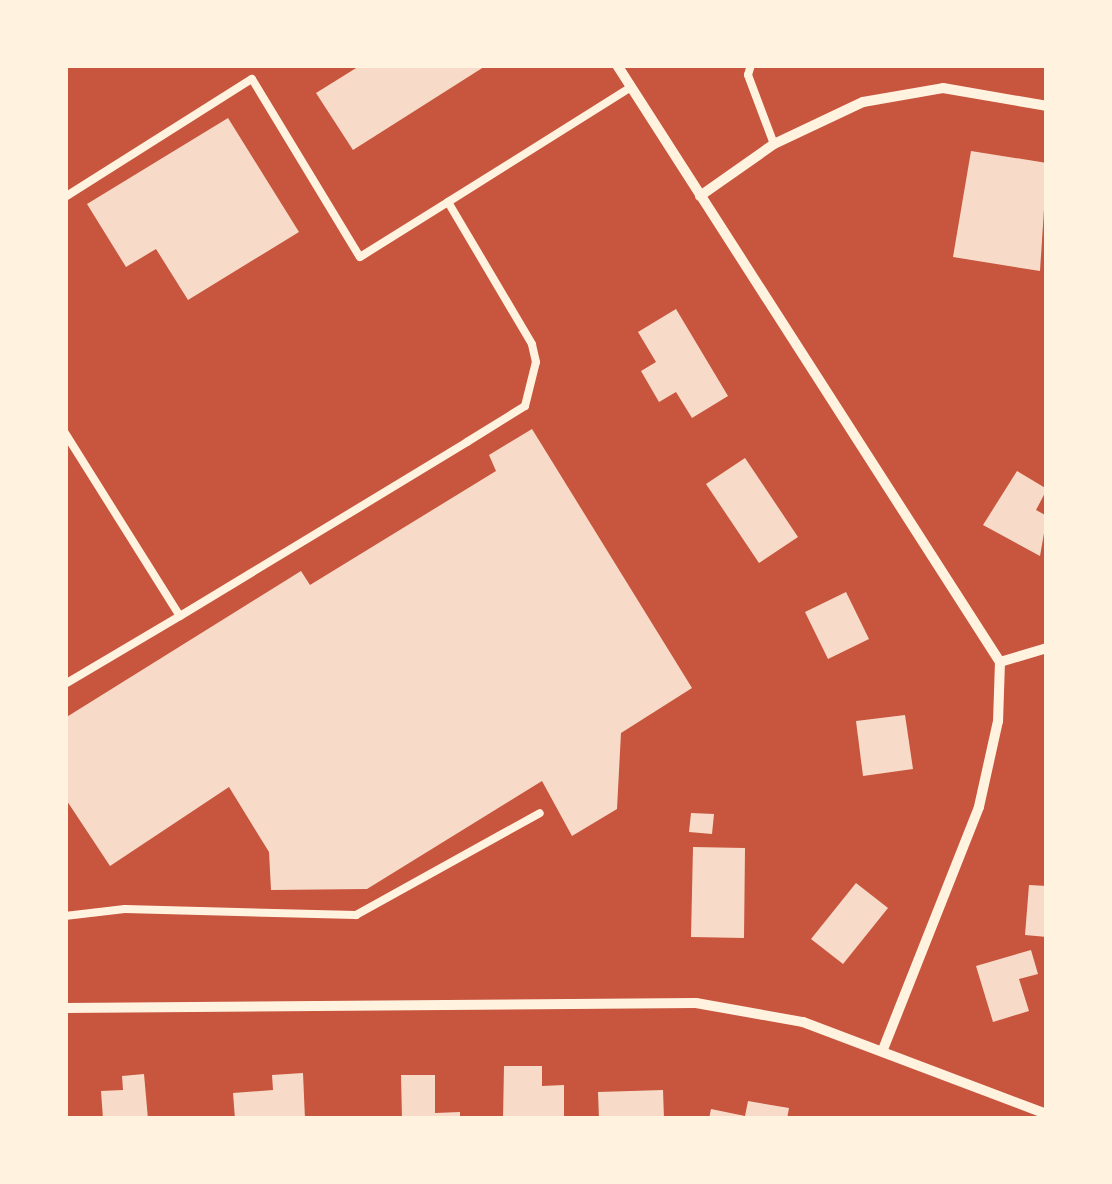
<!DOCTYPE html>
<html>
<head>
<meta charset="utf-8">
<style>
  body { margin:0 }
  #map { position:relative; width:1112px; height:1184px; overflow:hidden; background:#c8553d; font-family:"Fira Sans",sans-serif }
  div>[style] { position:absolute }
  .building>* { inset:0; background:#f7dbc8 }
  .service>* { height:8px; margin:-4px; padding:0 4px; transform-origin:4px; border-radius:4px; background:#fff3e0 }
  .minor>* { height:10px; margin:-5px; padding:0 5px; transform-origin:5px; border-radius:5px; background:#fff3e0 }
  span { translate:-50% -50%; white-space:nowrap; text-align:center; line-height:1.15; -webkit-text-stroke:8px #fff3e0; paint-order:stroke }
  .frame { position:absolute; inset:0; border:68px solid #fff3e0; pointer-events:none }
</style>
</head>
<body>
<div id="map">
  <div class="building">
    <div style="clip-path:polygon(361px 65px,487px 65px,353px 150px,316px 93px)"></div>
    <div style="clip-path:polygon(228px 118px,299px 232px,188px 300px,156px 249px,126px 267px,87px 204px)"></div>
    <div style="clip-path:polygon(971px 151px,1047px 163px,1040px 271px,953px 257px)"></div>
    <div style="clip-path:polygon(676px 309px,728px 396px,692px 418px,676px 392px,659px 402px,641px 371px,656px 362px,638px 332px)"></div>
    <div style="clip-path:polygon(532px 429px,692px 688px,621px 733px,617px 809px,572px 836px,542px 781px,367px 889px,271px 890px,269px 852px,229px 787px,110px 866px,65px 798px,65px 718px,301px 571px,310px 585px,496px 471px,489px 455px)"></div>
    <div style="clip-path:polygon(745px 458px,798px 537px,759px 563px,706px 484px)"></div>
    <div style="clip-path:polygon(1017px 471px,1047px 489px,1036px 510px,1047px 516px,1040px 556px,983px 525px)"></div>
    <div style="clip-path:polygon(846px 592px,869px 639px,828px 659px,805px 612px)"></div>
    <div style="clip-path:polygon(905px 715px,913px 769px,863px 776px,856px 721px)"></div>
    <div style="clip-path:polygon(691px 813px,714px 814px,712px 834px,689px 832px)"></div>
    <div style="clip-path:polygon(693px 847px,745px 848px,744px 938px,691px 937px)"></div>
    <div style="clip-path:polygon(856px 883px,888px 908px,843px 964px,811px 939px)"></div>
    <div style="clip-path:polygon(1029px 885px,1047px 886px,1047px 937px,1025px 935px)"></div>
    <div style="clip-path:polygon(1031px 950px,1038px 974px,1019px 979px,1029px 1011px,993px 1022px,976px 966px)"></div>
    <div style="clip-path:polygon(504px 1066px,542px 1066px,542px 1086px,564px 1085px,564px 1119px,503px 1119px)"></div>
    <div style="clip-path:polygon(303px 1073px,305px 1119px,235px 1119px,233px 1093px,273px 1090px,272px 1075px)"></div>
    <div style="clip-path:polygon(144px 1074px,148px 1119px,103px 1119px,101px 1091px,123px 1090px,122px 1076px)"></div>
    <div style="clip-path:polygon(401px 1075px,435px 1075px,435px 1113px,460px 1112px,460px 1119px,402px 1119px)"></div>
    <div style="clip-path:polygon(663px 1090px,664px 1119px,599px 1119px,598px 1092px)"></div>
    <div style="clip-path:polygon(748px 1101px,789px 1108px,787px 1119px,709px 1119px,711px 1109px,745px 1116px)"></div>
  </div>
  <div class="service">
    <div style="left:751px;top:65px;width:10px;rotate:107deg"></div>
    <div style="left:748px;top:75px;width:74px;rotate:69.4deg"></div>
    <div style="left:65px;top:197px;width:221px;rotate:-32.3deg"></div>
    <div style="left:252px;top:79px;width:208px;rotate:58.8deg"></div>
    <div style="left:360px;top:257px;width:104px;rotate:-32deg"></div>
    <div style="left:65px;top:433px;width:216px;rotate:57.9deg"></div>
    <div style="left:180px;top:616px;width:336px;rotate:-31.2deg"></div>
    <div style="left:467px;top:442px;width:68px;rotate:-31.8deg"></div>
    <div style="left:525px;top:406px;width:45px;rotate:-76deg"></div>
    <div style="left:536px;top:362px;width:18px;rotate:-103deg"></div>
    <div style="left:532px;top:344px;width:165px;rotate:-120.6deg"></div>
    <div style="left:448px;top:202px;width:216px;rotate:-32.1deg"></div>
    <div style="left:65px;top:684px;width:134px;rotate:-30.6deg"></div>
    <div style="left:65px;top:916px;width:60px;rotate:-6.7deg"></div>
    <div style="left:125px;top:909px;width:231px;rotate:1.5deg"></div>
    <div style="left:356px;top:915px;width:210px;rotate:-29deg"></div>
  </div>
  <div class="minor">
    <div style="left:617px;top:65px;width:709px;rotate:57.32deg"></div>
    <div style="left:1000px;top:662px;width:59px;rotate:91.9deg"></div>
    <div style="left:998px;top:721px;width:88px;rotate:102.5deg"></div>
    <div style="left:979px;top:807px;width:260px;rotate:111.6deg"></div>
    <div style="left:700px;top:196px;width:90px;rotate:-35.1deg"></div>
    <div style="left:774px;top:144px;width:98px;rotate:-25.3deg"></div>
    <div style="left:863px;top:102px;width:81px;rotate:-9.9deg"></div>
    <div style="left:943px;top:88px;width:106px;rotate:9.8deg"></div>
    <div style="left:1000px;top:662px;width:49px;rotate:-16.6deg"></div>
    <div style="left:65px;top:1008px;width:631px;rotate:-0.45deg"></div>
    <div style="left:696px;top:1003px;width:109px;rotate:10.1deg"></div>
    <div style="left:803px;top:1022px;width:261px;rotate:20.7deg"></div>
  </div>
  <div class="frame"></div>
</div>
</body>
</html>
